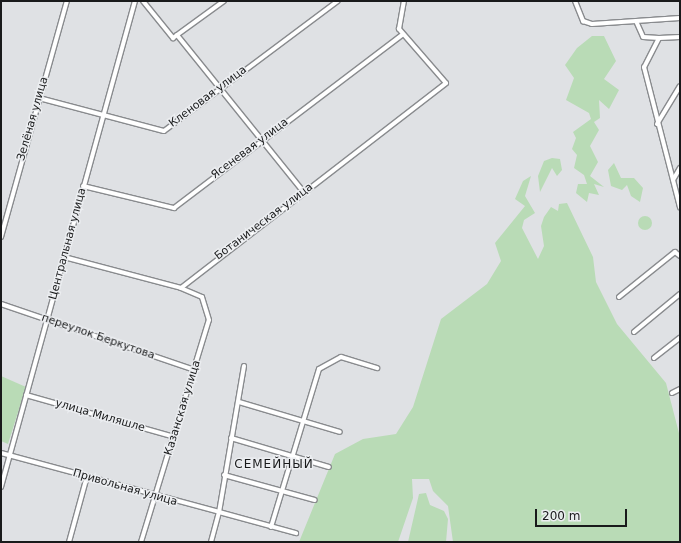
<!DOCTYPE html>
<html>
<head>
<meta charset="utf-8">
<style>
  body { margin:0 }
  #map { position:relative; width:681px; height:543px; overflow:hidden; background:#dfe1e4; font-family:"DejaVu Sans",sans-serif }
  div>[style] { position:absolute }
  .green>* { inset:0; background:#b9dbb6 }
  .round { border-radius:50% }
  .roads { filter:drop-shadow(1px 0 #898b8e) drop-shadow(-1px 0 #898b8e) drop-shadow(0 1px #898b8e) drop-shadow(0 -1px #898b8e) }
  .minor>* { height:4px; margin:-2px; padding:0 2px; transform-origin:2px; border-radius:2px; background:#fff }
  span { translate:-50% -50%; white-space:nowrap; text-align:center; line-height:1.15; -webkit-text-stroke:3px #eceef1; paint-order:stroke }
  .street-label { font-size:11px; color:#191a1b }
  .neighbourhood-label { font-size:12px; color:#191a1b; letter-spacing:1px }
  .frame { position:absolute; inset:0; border:2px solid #191a1b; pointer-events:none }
  .scale { position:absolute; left:535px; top:509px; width:92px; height:18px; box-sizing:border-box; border:2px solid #191a1b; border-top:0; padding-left:5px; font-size:12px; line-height:14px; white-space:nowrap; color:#191a1b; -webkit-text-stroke:3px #eceef1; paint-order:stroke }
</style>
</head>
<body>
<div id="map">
  <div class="green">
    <div style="clip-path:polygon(592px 36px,604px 36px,616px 61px,604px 79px,619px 90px,609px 109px,599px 100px,600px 118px,594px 122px,599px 130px,590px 146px,598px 162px,590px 176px,604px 187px,594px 184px,599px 195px,589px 193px,587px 202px,576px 193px,578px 184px,587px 184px,584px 175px,574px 168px,577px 155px,572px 149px,576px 138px,573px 132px,591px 119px,589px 113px,566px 100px,574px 78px,565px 65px,577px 48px)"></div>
    <div style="clip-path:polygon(552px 158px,560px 159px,562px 170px,557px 176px,552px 168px,540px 192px,538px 176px,544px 161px)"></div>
    <div style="clip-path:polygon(614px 163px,621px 178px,634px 178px,643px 188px,640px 202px,631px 196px,627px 185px,622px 190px,611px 186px,608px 170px)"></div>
    <div style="clip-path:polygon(531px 176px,525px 196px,535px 213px,524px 220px,522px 228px,538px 259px,544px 246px,541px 226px,544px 217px,551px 207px,558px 211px,559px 204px,567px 203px,593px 257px,596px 282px,617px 324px,666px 383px,680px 437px,680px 542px,453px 542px,448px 506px,433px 491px,429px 479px,412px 479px,413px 498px,398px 542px,299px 542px,335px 454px,363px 439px,396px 434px,413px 407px,441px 319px,487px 284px,501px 261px,495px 243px,525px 206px,515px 199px,523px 181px)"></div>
    <div class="round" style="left:638px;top:216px;width:14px;height:14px"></div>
    <div style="clip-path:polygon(1px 376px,26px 387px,8px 444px,1px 441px)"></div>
    <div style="clip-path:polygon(426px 493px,430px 505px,444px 511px,448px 519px,446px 542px,408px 542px,419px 494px)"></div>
  </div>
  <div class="roads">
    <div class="minor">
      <div style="left:143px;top:1px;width:48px;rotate:51deg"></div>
      <div style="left:173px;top:38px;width:5px;rotate:-37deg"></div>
      <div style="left:177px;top:35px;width:201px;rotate:51.1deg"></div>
      <div style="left:575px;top:1px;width:22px;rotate:68deg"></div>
      <div style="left:583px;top:21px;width:9px;rotate:18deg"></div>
      <div style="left:592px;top:24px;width:88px;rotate:-3.9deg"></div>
      <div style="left:636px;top:21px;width:17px;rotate:66deg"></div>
      <div style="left:643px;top:37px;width:16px;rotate:4deg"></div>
      <div style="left:659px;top:38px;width:33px;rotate:117deg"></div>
      <div style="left:644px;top:67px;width:145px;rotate:75.6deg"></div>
      <div style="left:177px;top:35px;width:58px;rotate:-35.9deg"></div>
      <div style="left:659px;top:38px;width:21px;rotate:-3deg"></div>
      <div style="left:39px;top:98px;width:129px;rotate:14.8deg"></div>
      <div style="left:164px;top:131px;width:217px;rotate:-36.8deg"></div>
      <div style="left:657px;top:124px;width:44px;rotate:-58.8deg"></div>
      <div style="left:673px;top:180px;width:14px;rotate:-60deg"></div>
      <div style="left:83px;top:186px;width:94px;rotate:13.6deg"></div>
      <div style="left:174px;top:208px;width:286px;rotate:-37.2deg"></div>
      <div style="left:1px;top:237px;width:245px;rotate:-74.4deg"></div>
      <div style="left:64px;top:257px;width:121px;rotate:14.8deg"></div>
      <div style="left:181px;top:288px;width:335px;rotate:-37.7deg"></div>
      <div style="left:446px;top:83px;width:72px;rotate:-131deg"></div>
      <div style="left:399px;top:29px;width:28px;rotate:-80deg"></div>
      <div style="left:619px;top:297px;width:72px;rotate:-38.8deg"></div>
      <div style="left:675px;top:252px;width:6px;rotate:39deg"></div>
      <div style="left:1px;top:304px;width:205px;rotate:18.8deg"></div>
      <div style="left:634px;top:332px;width:60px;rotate:-39.6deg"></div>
      <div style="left:654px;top:358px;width:33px;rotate:-38deg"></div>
      <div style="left:244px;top:366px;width:148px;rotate:99.7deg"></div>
      <div style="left:219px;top:512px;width:80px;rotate:15.3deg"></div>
      <div style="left:672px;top:393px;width:9px;rotate:-27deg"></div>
      <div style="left:26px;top:395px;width:154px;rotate:15.8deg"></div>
      <div style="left:239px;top:402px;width:105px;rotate:16.5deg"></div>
      <div style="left:231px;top:438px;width:102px;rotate:16.5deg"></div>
      <div style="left:1px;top:453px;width:226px;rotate:15.1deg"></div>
      <div style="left:219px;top:512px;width:31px;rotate:105deg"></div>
      <div style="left:224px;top:475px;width:94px;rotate:15.4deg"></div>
      <div style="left:1px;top:487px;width:504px;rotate:-74.59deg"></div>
      <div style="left:271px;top:527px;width:165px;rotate:-73.1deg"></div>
      <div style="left:319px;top:369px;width:25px;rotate:-29deg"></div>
      <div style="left:341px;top:357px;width:38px;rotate:17deg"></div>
      <div style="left:69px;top:542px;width:68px;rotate:-74.7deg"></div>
      <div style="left:141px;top:542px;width:232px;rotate:-73deg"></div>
      <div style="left:209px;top:320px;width:24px;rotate:-107deg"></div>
      <div style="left:202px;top:297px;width:23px;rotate:-157deg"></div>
    </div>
  </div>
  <div class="street-label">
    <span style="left:208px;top:97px;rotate:-37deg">Кленовая улица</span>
    <span style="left:33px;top:119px;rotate:-74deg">Зелёная улица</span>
    <span style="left:250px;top:149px;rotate:-37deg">Ясеневая улица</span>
    <span style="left:264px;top:222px;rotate:-37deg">Ботаническая улица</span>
    <span style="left:68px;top:244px;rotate:-75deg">Центральная улица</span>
    <span style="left:98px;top:337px;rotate:19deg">переулок Беркутова</span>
    <span style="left:183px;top:408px;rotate:-73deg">Казанская улица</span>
    <span style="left:100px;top:416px;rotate:16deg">улица Миляшле</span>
    <span style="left:125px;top:488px;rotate:16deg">Привольная улица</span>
  </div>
  <div class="neighbourhood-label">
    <span style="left:274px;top:465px">СЕМЕЙНЫЙ</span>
  </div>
  <div class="frame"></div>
  <div class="scale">200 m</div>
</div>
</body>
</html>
